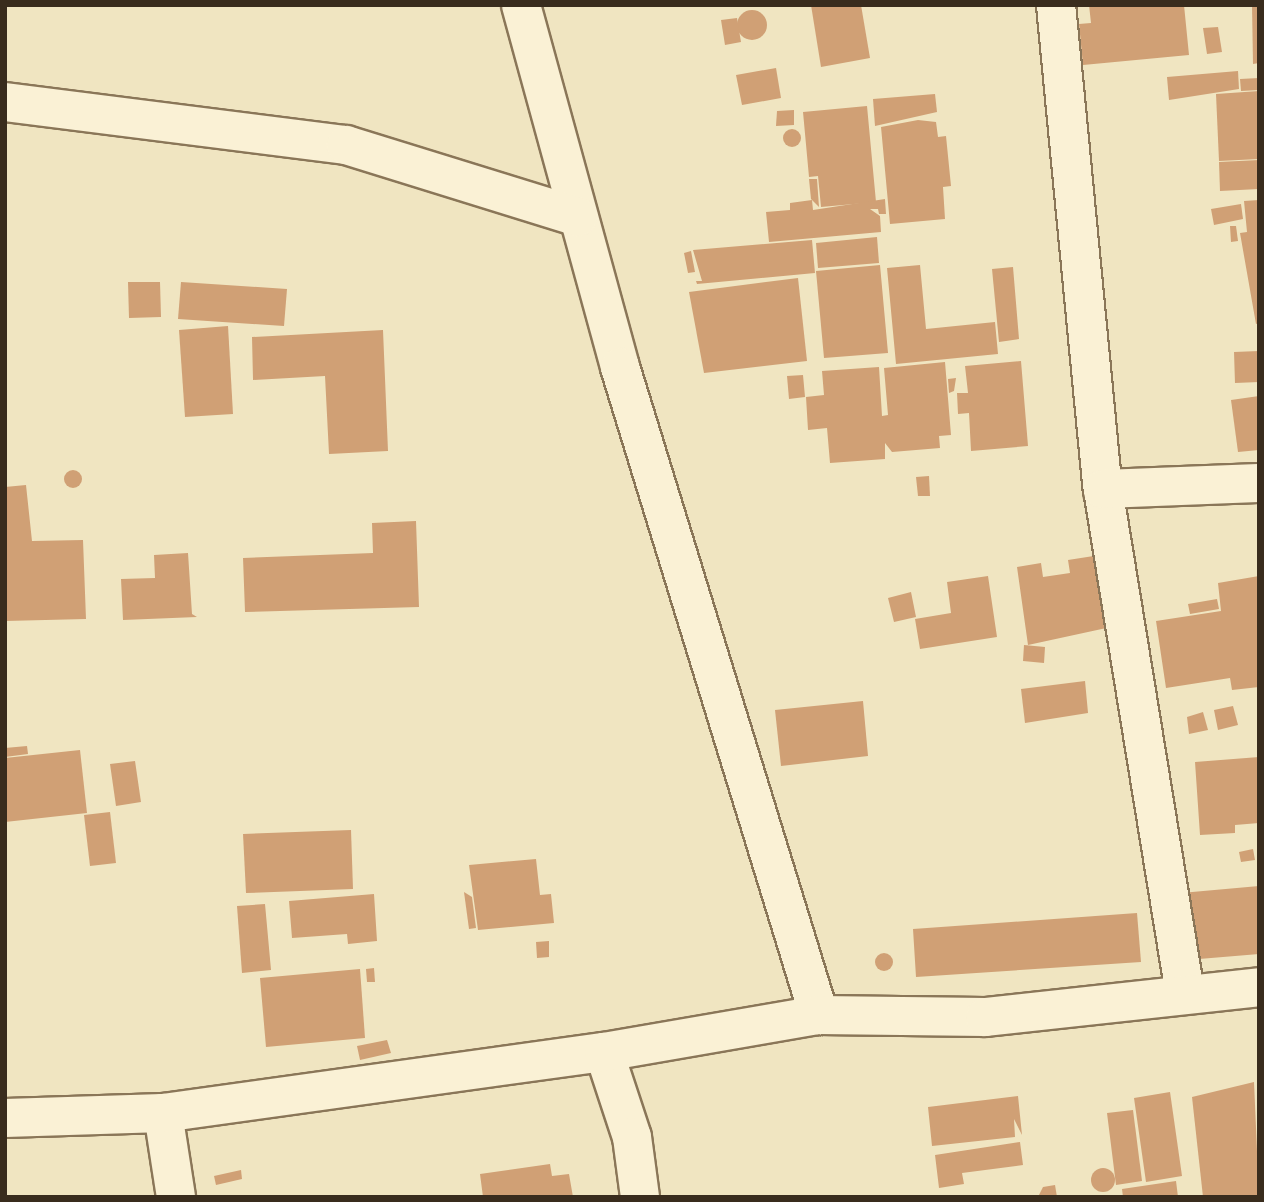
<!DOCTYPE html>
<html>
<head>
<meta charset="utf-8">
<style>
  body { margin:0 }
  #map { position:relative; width:1264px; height:1202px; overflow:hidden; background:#f0e5c1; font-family:"Zilla Slab",serif }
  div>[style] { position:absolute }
  .building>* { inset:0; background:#d0a075 }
  .round { border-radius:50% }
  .roads { filter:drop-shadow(2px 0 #8a7658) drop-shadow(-2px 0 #8a7658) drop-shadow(0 2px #8a7658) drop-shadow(0 -2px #8a7658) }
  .street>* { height:38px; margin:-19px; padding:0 19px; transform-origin:19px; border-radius:19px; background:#faf1d5 }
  span { translate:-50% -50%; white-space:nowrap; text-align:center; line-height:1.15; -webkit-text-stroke:6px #f7eed1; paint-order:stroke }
  .frame { position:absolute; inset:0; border:7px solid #392c1d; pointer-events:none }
</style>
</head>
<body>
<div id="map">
  <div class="building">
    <div style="clip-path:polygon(811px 5px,861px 5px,870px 58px,821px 67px)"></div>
    <div style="clip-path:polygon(1089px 5px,1184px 5px,1189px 55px,1083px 65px,1079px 24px,1091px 23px)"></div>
    <div style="clip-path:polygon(1252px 5px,1259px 5px,1259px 63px,1253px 64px)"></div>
    <div class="round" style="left:737px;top:10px;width:30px;height:30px"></div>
    <div style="clip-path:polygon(737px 18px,741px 42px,725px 45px,721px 20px)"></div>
    <div style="clip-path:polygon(1218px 27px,1222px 52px,1207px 54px,1203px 28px)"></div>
    <div style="clip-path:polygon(776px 68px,781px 98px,742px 105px,736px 75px)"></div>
    <div style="clip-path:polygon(1238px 71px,1239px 89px,1169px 100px,1167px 77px)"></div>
    <div style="clip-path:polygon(1259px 78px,1259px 90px,1241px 91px,1240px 79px)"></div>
    <div style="clip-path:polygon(1259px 91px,1259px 159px,1219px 161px,1216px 94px)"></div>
    <div style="clip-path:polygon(935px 94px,937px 112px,875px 126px,873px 99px)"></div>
    <div style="clip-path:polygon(867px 106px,876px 202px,821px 207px,818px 176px,809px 177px,803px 112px)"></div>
    <div style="clip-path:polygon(794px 110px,794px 125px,776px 126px,777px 111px)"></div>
    <div style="clip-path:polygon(918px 120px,936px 122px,938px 137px,946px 136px,951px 186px,943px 187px,945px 219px,890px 224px,881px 127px)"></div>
    <div class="round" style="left:783px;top:129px;width:18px;height:18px"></div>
    <div style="clip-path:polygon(1259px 160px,1259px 189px,1220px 191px,1219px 162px)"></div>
    <div style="clip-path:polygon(809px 179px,817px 179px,819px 207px,811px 199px)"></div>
    <div style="clip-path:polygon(885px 199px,886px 214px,879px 214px,878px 209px,870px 209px,880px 216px,881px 232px,769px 242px,766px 212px,790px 210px,790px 203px,812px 200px,813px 210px)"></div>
    <div style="clip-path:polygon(1259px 200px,1259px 323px,1256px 324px,1240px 233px,1247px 232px,1244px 201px)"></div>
    <div style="clip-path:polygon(1241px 204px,1243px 219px,1214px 225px,1211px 209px)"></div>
    <div style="clip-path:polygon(1230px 226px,1236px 226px,1238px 241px,1231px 242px)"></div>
    <div style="clip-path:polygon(877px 237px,879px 263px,818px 268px,816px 243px)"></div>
    <div style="clip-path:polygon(812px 240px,815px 273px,697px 284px,696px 281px,702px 281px,693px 250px)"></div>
    <div style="clip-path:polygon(691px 251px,695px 272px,688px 273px,684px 253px)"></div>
    <div style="clip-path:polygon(880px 265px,888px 353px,824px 358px,816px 271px)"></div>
    <div style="clip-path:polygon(920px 265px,926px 329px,995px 322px,998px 354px,896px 364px,887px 268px)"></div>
    <div style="clip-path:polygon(1013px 267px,1019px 339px,999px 342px,992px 269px)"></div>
    <div style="clip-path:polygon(798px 278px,807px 361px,704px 373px,689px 292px)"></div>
    <div style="clip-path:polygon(128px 282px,160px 282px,161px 317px,129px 318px)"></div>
    <div style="clip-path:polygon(181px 282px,287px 289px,284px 326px,178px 319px)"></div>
    <div style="clip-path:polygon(228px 326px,233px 414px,185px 417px,179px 330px)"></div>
    <div style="clip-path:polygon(383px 330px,388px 451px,329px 454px,325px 376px,253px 380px,252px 337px)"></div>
    <div style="clip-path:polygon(1259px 351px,1259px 382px,1235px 383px,1234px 352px)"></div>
    <div style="clip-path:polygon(1021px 361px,1028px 446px,971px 451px,969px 413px,958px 414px,957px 393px,968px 393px,965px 366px)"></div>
    <div style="clip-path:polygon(945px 362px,951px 435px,939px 436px,940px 448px,892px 452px,885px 443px,885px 459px,830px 463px,827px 428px,808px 430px,806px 397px,824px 395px,822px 371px,879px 367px,882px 416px,888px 415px,884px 368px)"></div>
    <div style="clip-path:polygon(803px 375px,805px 397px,789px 399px,787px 376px)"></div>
    <div style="clip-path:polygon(956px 378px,954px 391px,949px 393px,948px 379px)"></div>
    <div style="clip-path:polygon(1259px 396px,1259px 450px,1238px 452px,1231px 400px)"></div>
    <div class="round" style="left:64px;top:470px;width:18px;height:18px"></div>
    <div style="clip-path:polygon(929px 476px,930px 496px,918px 496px,916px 477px)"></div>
    <div style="clip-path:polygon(26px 485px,32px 541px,83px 540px,86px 619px,5px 621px,5px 487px)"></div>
    <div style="clip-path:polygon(416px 521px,419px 607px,245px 612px,243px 558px,373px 553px,372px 523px)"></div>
    <div style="clip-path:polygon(188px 553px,192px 614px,197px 617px,123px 620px,121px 579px,155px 578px,154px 555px)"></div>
    <div style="clip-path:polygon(1100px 555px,1111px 627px,1028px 645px,1017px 567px,1041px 563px,1043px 577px,1070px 573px,1068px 560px)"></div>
    <div style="clip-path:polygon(988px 576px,997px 637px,920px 649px,915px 619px,951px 613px,947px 582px)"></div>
    <div style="clip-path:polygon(1259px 576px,1259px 687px,1232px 690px,1230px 678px,1166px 688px,1156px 621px,1221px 611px,1218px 583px)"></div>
    <div style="clip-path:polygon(911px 592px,916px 617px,894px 622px,888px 598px)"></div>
    <div style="clip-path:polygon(1217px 599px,1219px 609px,1190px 614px,1188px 604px)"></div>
    <div style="clip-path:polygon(1024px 645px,1045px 647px,1044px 663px,1023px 661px)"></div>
    <div style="clip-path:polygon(1085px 681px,1088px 713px,1025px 723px,1021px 689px)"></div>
    <div style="clip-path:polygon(863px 701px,868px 756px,781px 766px,775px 710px)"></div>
    <div style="clip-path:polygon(1233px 706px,1238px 725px,1218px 730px,1214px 710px)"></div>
    <div style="clip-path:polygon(1203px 712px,1208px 730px,1189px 734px,1187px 717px)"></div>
    <div style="clip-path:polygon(27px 746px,28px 754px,5px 757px,5px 748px)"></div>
    <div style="clip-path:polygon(80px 750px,87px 813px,5px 822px,5px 758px)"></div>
    <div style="clip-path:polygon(1259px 757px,1259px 823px,1235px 825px,1235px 833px,1200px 835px,1195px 762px)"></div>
    <div style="clip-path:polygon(135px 761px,141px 802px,116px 806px,110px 764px)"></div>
    <div style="clip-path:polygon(110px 812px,116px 863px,90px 866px,84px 815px)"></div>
    <div style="clip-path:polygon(351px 830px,353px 889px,246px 893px,243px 834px)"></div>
    <div style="clip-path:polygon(1253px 849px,1255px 860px,1241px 862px,1239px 852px)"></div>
    <div style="clip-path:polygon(536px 859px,540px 895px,551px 894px,554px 923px,478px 930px,469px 865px)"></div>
    <div style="clip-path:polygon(1259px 886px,1259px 954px,1187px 960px,1181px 893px)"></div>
    <div style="clip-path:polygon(464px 892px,472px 897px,476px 928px,469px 929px)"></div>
    <div style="clip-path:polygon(374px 894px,377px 941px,348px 944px,347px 934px,292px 938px,289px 901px)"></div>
    <div style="clip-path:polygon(265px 904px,271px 970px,242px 973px,237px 906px)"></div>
    <div style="clip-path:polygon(1137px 913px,1141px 962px,916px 977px,913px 929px)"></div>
    <div style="clip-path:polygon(549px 941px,549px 957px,537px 958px,536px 942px)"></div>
    <div class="round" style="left:875px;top:953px;width:18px;height:18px"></div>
    <div style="clip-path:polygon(374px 968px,375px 982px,367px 982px,366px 969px)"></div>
    <div style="clip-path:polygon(360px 969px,365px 1038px,266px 1047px,260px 978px)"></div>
    <div style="clip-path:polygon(387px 1040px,391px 1053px,360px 1060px,357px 1046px)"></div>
    <div style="clip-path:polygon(1254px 1082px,1259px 1197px,1203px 1197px,1192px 1097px)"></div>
    <div style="clip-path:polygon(1170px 1092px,1182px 1176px,1146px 1182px,1134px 1098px)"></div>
    <div style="clip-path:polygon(1018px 1096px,1022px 1135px,1014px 1119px,1015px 1137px,932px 1146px,928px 1107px)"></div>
    <div style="clip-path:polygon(1133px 1110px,1142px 1181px,1116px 1185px,1107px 1113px)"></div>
    <div style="clip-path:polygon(1020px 1142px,1023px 1165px,962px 1173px,964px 1184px,939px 1188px,935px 1155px)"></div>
    <div style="clip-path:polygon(550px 1164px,552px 1176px,569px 1174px,573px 1197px,483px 1197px,480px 1174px)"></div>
    <div class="round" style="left:1091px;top:1168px;width:24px;height:24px"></div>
    <div style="clip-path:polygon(241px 1170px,242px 1179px,216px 1185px,214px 1176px)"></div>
    <div style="clip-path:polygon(1176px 1181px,1178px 1197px,1123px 1197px,1122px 1189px)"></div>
    <div style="clip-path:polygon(1055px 1185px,1057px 1197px,1038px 1197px,1043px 1187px)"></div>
  </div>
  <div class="roads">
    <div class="street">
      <div style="left:521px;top:5px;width:375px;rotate:74.7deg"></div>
      <div style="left:620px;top:367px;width:678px;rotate:72.93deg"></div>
      <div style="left:1056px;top:5px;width:486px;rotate:84.5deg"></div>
      <div style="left:1103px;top:489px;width:511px;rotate:80.76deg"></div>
      <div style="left:5px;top:102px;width:344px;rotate:7.2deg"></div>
      <div style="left:346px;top:145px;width:243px;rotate:17.2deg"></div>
      <div style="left:1103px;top:489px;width:156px;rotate:-2.2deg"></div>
      <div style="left:604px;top:1052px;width:89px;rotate:71.8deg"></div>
      <div style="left:632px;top:1137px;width:61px;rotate:82.4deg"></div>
      <div style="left:163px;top:1113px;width:85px;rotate:81.2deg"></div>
      <div style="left:5px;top:1118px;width:158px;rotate:-1.8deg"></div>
      <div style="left:163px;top:1113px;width:445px;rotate:-7.9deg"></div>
      <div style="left:604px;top:1052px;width:218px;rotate:-9.8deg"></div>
      <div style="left:819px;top:1015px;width:166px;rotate:0.7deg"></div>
      <div style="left:985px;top:1017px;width:276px;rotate:-6.2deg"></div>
    </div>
  </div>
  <div class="frame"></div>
</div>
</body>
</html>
